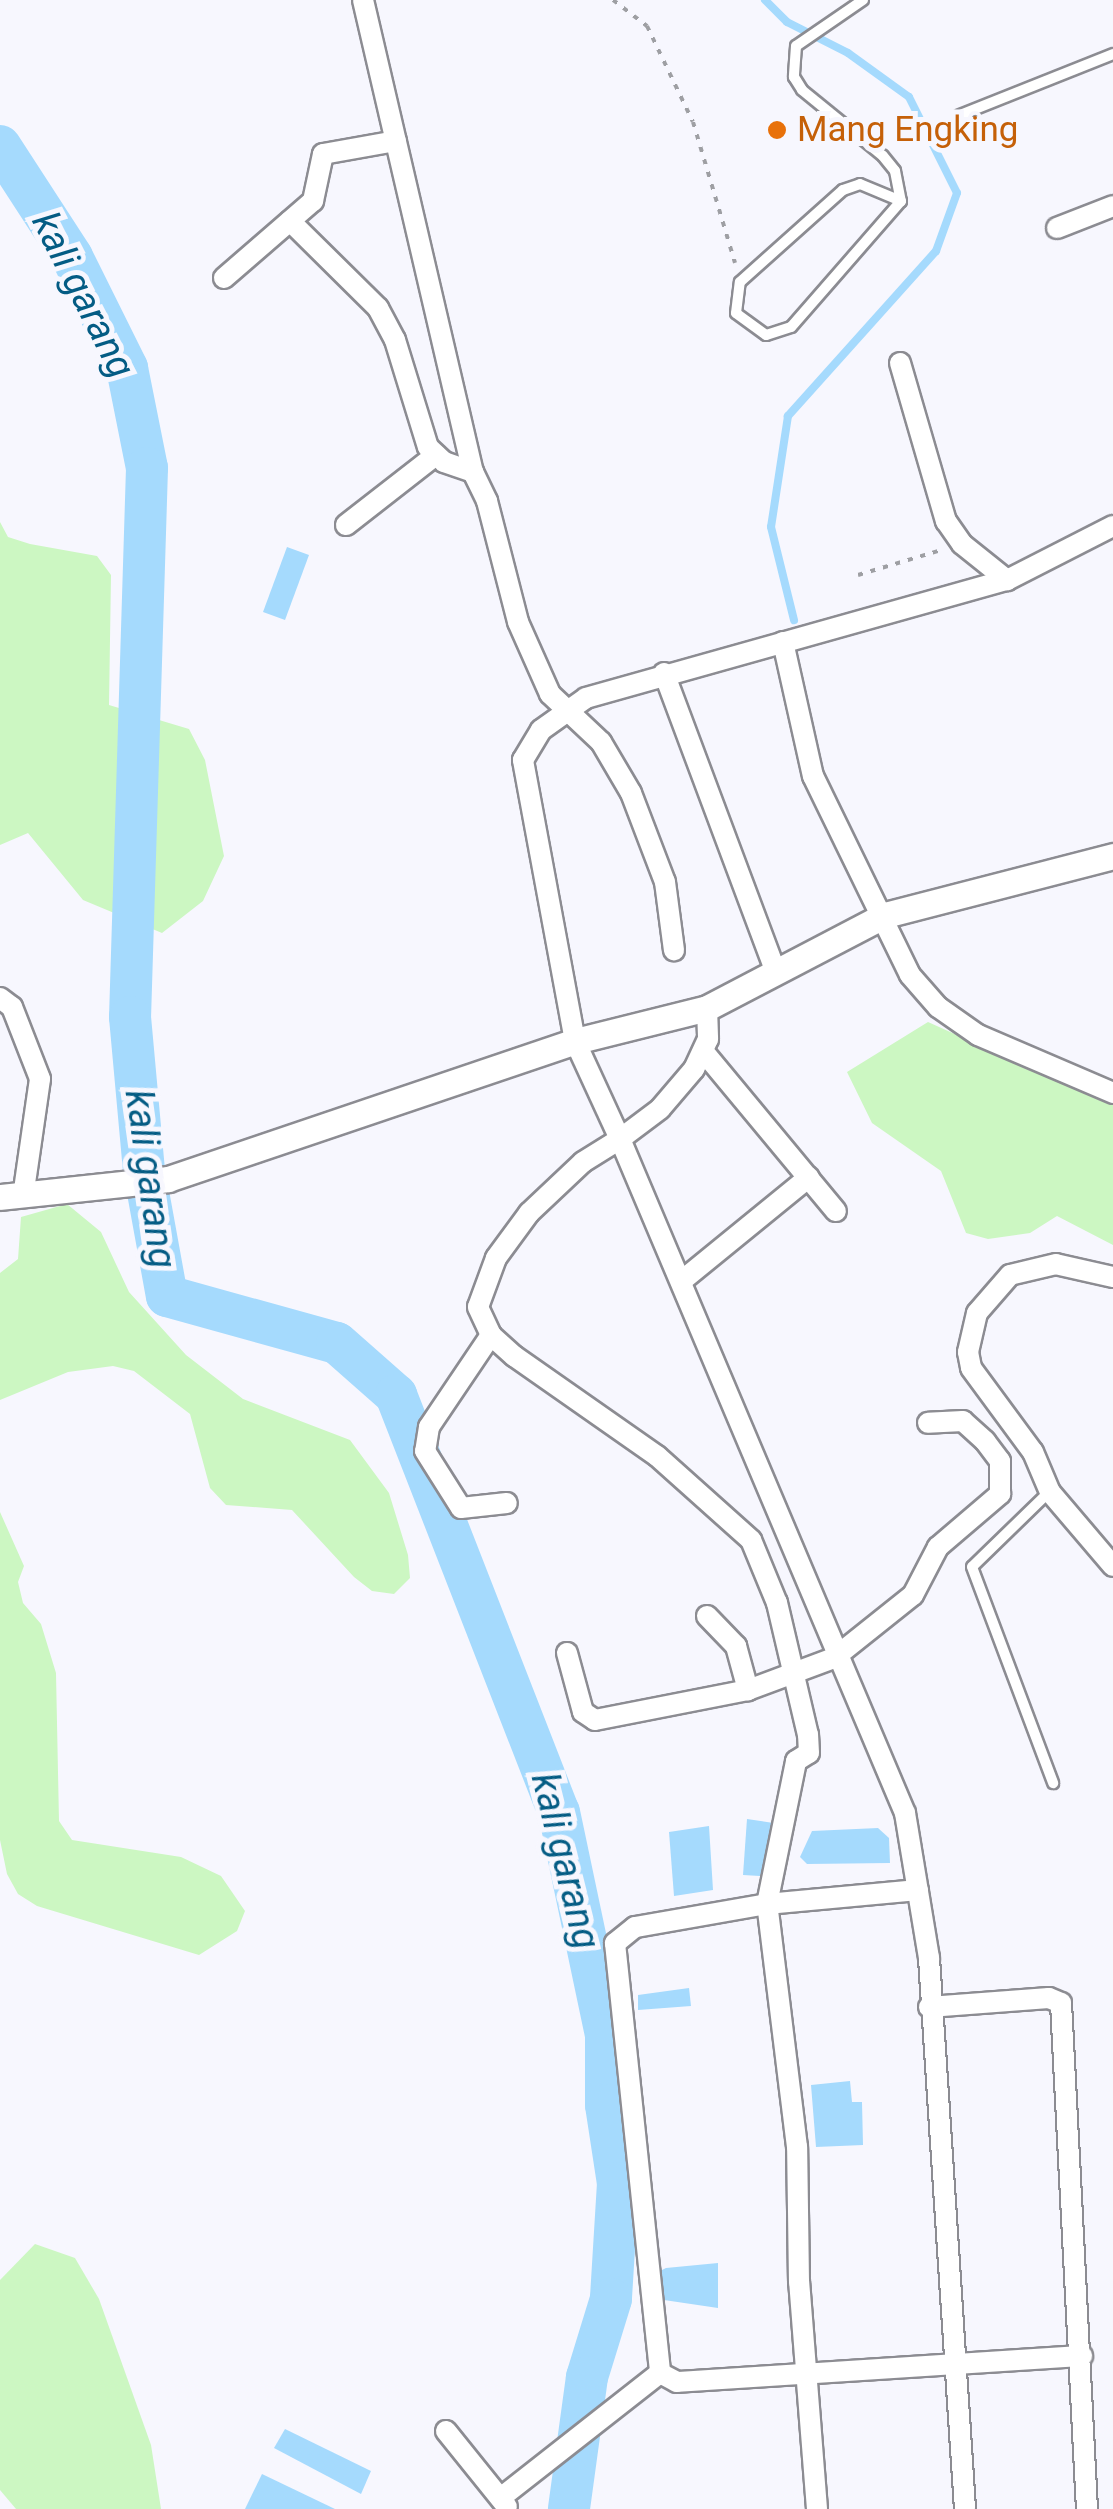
<!DOCTYPE html>
<html>
<head>
<meta charset="utf-8">
<style>
  body { margin:0 }
  #map { position:relative; width:1113px; height:2509px; overflow:hidden; background:#f7f7fe; font-family:Roboto,sans-serif }
  div>[style] { position:absolute }
  .green>* { inset:0; background:#ccf7c2 }
  .water>* { inset:0; background:#a5dafd }
  .stream>* { height:8px; margin:-4px; padding:0 4px; transform-origin:4px; border-radius:4px; background:#a5dafd }
  .river>* { height:42px; margin:-21px; padding:0 21px; transform-origin:21px; border-radius:21px; background:#a5dafd }
  .path>* { height:4px; margin-top:-2px; transform-origin:0; background:repeating-linear-gradient(90deg,#9e9fa3 0 5px,transparent 0 13px) }
  .roads { filter:drop-shadow(2px 0 #8c8c92) drop-shadow(-2px 0 #8c8c92) drop-shadow(0 2px #8c8c92) drop-shadow(0 -2px #8c8c92) }
  .service>* { height:10px; margin:-5px; padding:0 5px; transform-origin:5px; border-radius:5px; background:#fff }
  .minor>* { height:20px; margin:-10px; padding:0 10px; transform-origin:10px; border-radius:10px; background:#fff }
  .tertiary>* { height:25px; margin:-12.5px; padding:0 12.5px; transform-origin:12.5px; border-radius:12.5px; background:#fff }
  .dots>* { width:28px; height:28px; translate:-50% -50%; box-sizing:border-box; border:5px solid #f7f7fe; border-radius:50% }
  span { translate:-50% -50%; white-space:nowrap; text-align:center; line-height:1.15; -webkit-text-stroke:10px #f7f7fe; paint-order:stroke }
  .food-label { font-size:35px; color:#c56008 }
  .left { translate:0 -50%; text-align:left }
  .water-label { font-size:38px; color:#045c84; font-style:italic }
</style>
</head>
<body>
<div id="map">
  <div class="green">
    <div style="clip-path:polygon(0 522px,8px 537px,30px 544px,97px 556px,111px 575px,109px 705px,189px 729px,205px 760px,224px 856px,203px 901px,162px 933px,83px 900px,28px 833px,0 845px)"></div>
    <div style="clip-path:polygon(928px 1022px,1113px 1105px,1113px 1245px,1057px 1216px,1030px 1233px,988px 1239px,966px 1233px,941px 1171px,872px 1123px,847px 1072px)"></div>
    <div style="clip-path:polygon(67px 1204px,101px 1232px,129px 1292px,186px 1355px,243px 1399px,350px 1440px,389px 1493px,408px 1555px,410px 1578px,394px 1594px,372px 1591px,354px 1577px,292px 1510px,226px 1505px,210px 1488px,190px 1414px,134px 1371px,113px 1366px,68px 1372px,0 1400px,0 1273px,18px 1259px,21px 1217px)"></div>
    <div style="clip-path:polygon(0 1512px,24px 1566px,18px 1582px,23px 1603px,41px 1624px,56px 1673px,59px 1821px,72px 1840px,181px 1857px,221px 1876px,245px 1911px,237px 1931px,199px 1955px,37px 1906px,18px 1894px,7px 1874px,0 1840px)"></div>
    <div style="clip-path:polygon(35px 2244px,75px 2258px,99px 2299px,151px 2445px,161px 2509px,16px 2509px,0 2490px,0 2280px)"></div>
  </div>
  <div class="water">
    <div style="clip-path:polygon(287px 547px,309px 555px,285px 620px,263px 612px)"></div>
    <div style="clip-path:polygon(747px 1819px,780px 1824px,760px 1876px,743px 1875px)"></div>
    <div style="clip-path:polygon(709px 1826px,713px 1890px,674px 1896px,669px 1832px)"></div>
    <div style="clip-path:polygon(878px 1828px,889px 1838px,890px 1863px,807px 1864px,800px 1857px,812px 1831px)"></div>
    <div style="clip-path:polygon(689px 1988px,691px 2006px,638px 2010px,638px 1995px)"></div>
    <div style="clip-path:polygon(850px 2081px,852px 2102px,862px 2102px,863px 2145px,816px 2147px,811px 2085px)"></div>
    <div style="clip-path:polygon(718px 2263px,718px 2308px,664px 2300px,660px 2271px,666px 2268px)"></div>
    <div style="clip-path:polygon(285px 2429px,371px 2471px,361px 2494px,274px 2448px)"></div>
    <div style="clip-path:polygon(262px 2474px,335px 2509px,245px 2509px)"></div>
  </div>
  <div class="stream">
    <div style="left:765px;top:0;width:31px;rotate:45deg"></div>
    <div style="left:787px;top:22px;width:68px;rotate:26.9deg"></div>
    <div style="left:848px;top:53px;width:75px;rotate:35.8deg"></div>
    <div style="left:909px;top:97px;width:107px;rotate:63.4deg"></div>
    <div style="left:957px;top:193px;width:62px;rotate:109.9deg"></div>
    <div style="left:936px;top:251px;width:222px;rotate:131.9deg"></div>
    <div style="left:788px;top:416px;width:112px;rotate:98.7deg"></div>
    <div style="left:771px;top:527px;width:96px;rotate:76.1deg"></div>
  </div>
  <div class="river">
    <div style="left:0;top:146px;width:132px;rotate:57deg"></div>
    <div style="left:72px;top:257px;width:124px;rotate:63.6deg"></div>
    <div style="left:127px;top:368px;width:102px;rotate:78.7deg"></div>
    <div style="left:147px;top:468px;width:549px;rotate:91.77deg"></div>
    <div style="left:130px;top:1017px;width:154px;rotate:84.8deg"></div>
    <div style="left:144px;top:1170px;width:128px;rotate:79.7deg"></div>
    <div style="left:167px;top:1296px;width:176px;rotate:15.5deg"></div>
    <div style="left:337px;top:1343px;width:79px;rotate:41.4deg"></div>
    <div style="left:396px;top:1395px;width:448px;rotate:68.7deg"></div>
    <div style="left:559px;top:1812px;width:228px;rotate:78.1deg"></div>
    <div style="left:606px;top:2035px;width:70px;rotate:90deg"></div>
    <div style="left:606px;top:2105px;width:79px;rotate:81.3deg"></div>
    <div style="left:618px;top:2183px;width:116px;rotate:93.5deg"></div>
    <div style="left:611px;top:2299px;width:82px;rotate:107.1deg"></div>
    <div style="left:587px;top:2377px;width:133px;rotate:97.8deg"></div>
  </div>
  <div class="path">
    <div style="left:613px;top:0;width:43px;rotate:37.4deg"></div>
    <div style="left:647px;top:26px;width:106px;rotate:64.4deg"></div>
    <div style="left:693px;top:122px;width:147px;rotate:73.4deg"></div>
    <div style="left:858px;top:575px;width:84px;rotate:-16.7deg"></div>
  </div>
  <div class="roads">
    <div class="service">
      <div style="left:863px;top:0;width:81px;rotate:145.5deg"></div>
      <div style="left:796px;top:46px;width:31px;rotate:94deg"></div>
      <div style="left:794px;top:77px;width:15px;rotate:58deg"></div>
      <div style="left:802px;top:90px;width:104px;rotate:39.2deg"></div>
      <div style="left:883px;top:156px;width:19px;rotate:51deg"></div>
      <div style="left:895px;top:171px;width:31px;rotate:79deg"></div>
      <div style="left:901px;top:201px;width:167px;rotate:131.1deg"></div>
      <div style="left:791px;top:327px;width:26px;rotate:162deg"></div>
      <div style="left:766px;top:335px;width:37px;rotate:-144deg"></div>
      <div style="left:736px;top:313px;width:31px;rotate:-83deg"></div>
      <div style="left:740px;top:282px;width:138px;rotate:-41.8deg"></div>
      <div style="left:843px;top:190px;width:18px;rotate:-19deg"></div>
      <div style="left:860px;top:184px;width:44px;rotate:22.5deg"></div>
      <div style="left:960px;top:115px;width:165px;rotate:-21.7deg"></div>
      <div style="left:1049px;top:1492px;width:107px;rotate:135.8deg"></div>
      <div style="left:972px;top:1567px;width:231px;rotate:69.4deg"></div>
    </div>
    <div class="minor">
      <div style="left:363px;top:0;width:485px;rotate:76.9deg"></div>
      <div style="left:473px;top:472px;width:32px;rotate:64deg"></div>
      <div style="left:487px;top:501px;width:125px;rotate:75.6deg"></div>
      <div style="left:518px;top:622px;width:79px;rotate:66deg"></div>
      <div style="left:550px;top:694px;width:70px;rotate:43.3deg"></div>
      <div style="left:601px;top:742px;width:59px;rotate:59.5deg"></div>
      <div style="left:631px;top:793px;width:95px;rotate:69.1deg"></div>
      <div style="left:665px;top:882px;width:69px;rotate:82.5deg"></div>
      <div style="left:290px;top:221px;width:124px;rotate:44.7deg"></div>
      <div style="left:378px;top:308px;width:36px;rotate:62deg"></div>
      <div style="left:395px;top:340px;width:112px;rotate:72.9deg"></div>
      <div style="left:428px;top:447px;width:22px;rotate:43deg"></div>
      <div style="left:444px;top:462px;width:31px;rotate:19deg"></div>
      <div style="left:1057px;top:228px;width:60px;rotate:-21.4deg"></div>
      <div style="left:224px;top:278px;width:118px;rotate:-40.9deg"></div>
      <div style="left:313px;top:201px;width:48px;rotate:-78deg"></div>
      <div style="left:323px;top:154px;width:74px;rotate:-10.1deg"></div>
      <div style="left:900px;top:363px;width:165px;rotate:73.8deg"></div>
      <div style="left:946px;top:521px;width:28px;rotate:55deg"></div>
      <div style="left:962px;top:544px;width:58px;rotate:38.7deg"></div>
      <div style="left:346px;top:525px;width:114px;rotate:-37.9deg"></div>
      <div style="left:783px;top:642px;width:137px;rotate:77.4deg"></div>
      <div style="left:813px;top:776px;width:221px;rotate:64deg"></div>
      <div style="left:910px;top:975px;width:43px;rotate:48.8deg"></div>
      <div style="left:938px;top:1007px;width:49px;rotate:35deg"></div>
      <div style="left:978px;top:1035px;width:147px;rotate:23.2deg"></div>
      <div style="left:664px;top:673px;width:319px;rotate:69.5deg"></div>
      <div style="left:0;top:998px;width:15px;rotate:37deg"></div>
      <div style="left:12px;top:1007px;width:77px;rotate:68.7deg"></div>
      <div style="left:40px;top:1079px;width:119px;rotate:98.2deg"></div>
      <div style="left:707px;top:1008px;width:31px;rotate:88deg"></div>
      <div style="left:708px;top:1039px;width:33px;rotate:115deg"></div>
      <div style="left:694px;top:1069px;width:52px;rotate:130.4deg"></div>
      <div style="left:660px;top:1109px;width:50px;rotate:143.1deg"></div>
      <div style="left:620px;top:1139px;width:732px;rotate:67.08deg"></div>
      <div style="left:905px;top:1813px;width:147px;rotate:80.6deg"></div>
      <div style="left:929px;top:1958px;width:552px;rotate:86.26deg"></div>
      <div style="left:703px;top:1051px;width:208px;rotate:50.3deg"></div>
      <div style="left:1113px;top:1277px;width:58px;rotate:-167.2deg"></div>
      <div style="left:1056px;top:1264px;width:47px;rotate:166.6deg"></div>
      <div style="left:1010px;top:1275px;width:50px;rotate:131deg"></div>
      <div style="left:977px;top:1313px;width:40px;rotate:103deg"></div>
      <div style="left:968px;top:1352px;width:16px;rotate:79deg"></div>
      <div style="left:971px;top:1368px;width:104px;rotate:53.6deg"></div>
      <div style="left:1033px;top:1452px;width:43px;rotate:67deg"></div>
      <div style="left:1050px;top:1492px;width:97px;rotate:49.6deg"></div>
      <div style="left:684px;top:1279px;width:161px;rotate:-39.2deg"></div>
      <div style="left:491px;top:1335px;width:111px;rotate:124deg"></div>
      <div style="left:429px;top:1427px;width:24px;rotate:99deg"></div>
      <div style="left:425px;top:1451px;width:67px;rotate:57.7deg"></div>
      <div style="left:461px;top:1508px;width:46px;rotate:-6.2deg"></div>
      <div style="left:707px;top:1616px;width:42px;rotate:46deg"></div>
      <div style="left:736px;top:1646px;width:46px;rotate:74.7deg"></div>
      <div style="left:567px;top:1653px;width:61px;rotate:74.8deg"></div>
      <div style="left:583px;top:1712px;width:14px;rotate:34deg"></div>
      <div style="left:595px;top:1720px;width:156px;rotate:-11.1deg"></div>
      <div style="left:748px;top:1690px;width:92px;rotate:-20.4deg"></div>
      <div style="left:834px;top:1658px;width:101px;rotate:-38.6deg"></div>
      <div style="left:913px;top:1595px;width:54px;rotate:-62.5deg"></div>
      <div style="left:938px;top:1547px;width:82px;rotate:-40.5deg"></div>
      <div style="left:1000px;top:1494px;width:33px;rotate:-90deg"></div>
      <div style="left:1000px;top:1461px;width:25px;rotate:-127deg"></div>
      <div style="left:985px;top:1441px;width:30px;rotate:-138deg"></div>
      <div style="left:963px;top:1421px;width:35px;rotate:177deg"></div>
      <div style="left:918px;top:1890px;width:152px;rotate:174.7deg"></div>
      <div style="left:767px;top:1904px;width:134px;rotate:170.1deg"></div>
      <div style="left:635px;top:1927px;width:26px;rotate:141deg"></div>
      <div style="left:615px;top:1943px;width:432px;rotate:84deg"></div>
      <div style="left:660px;top:2373px;width:19px;rotate:28deg"></div>
      <div style="left:677px;top:2382px;width:406px;rotate:-3.7deg"></div>
      <div style="left:929px;top:2007px;width:120px;rotate:-4.3deg"></div>
      <div style="left:1049px;top:1998px;width:13px;rotate:23deg"></div>
      <div style="left:1061px;top:2003px;width:507px;rotate:87.06deg"></div>
      <div style="left:446px;top:2431px;width:97px;rotate:51.2deg"></div>
      <div style="left:503px;top:2496px;width:199px;rotate:-38.1deg"></div>
      <div style="left:817px;top:2509px;width:228px;rotate:-94.5deg"></div>
      <div style="left:799px;top:2282px;width:135px;rotate:-90.8deg"></div>
      <div style="left:797px;top:2147px;width:245px;rotate:-97deg"></div>
      <div style="left:767px;top:1904px;width:146px;rotate:-78.5deg"></div>
      <div style="left:796px;top:1761px;width:15px;rotate:-32deg"></div>
      <div style="left:809px;top:1753px;width:18px;rotate:-93deg"></div>
      <div style="left:808px;top:1735px;width:136px;rotate:-103.2deg"></div>
      <div style="left:777px;top:1603px;width:68px;rotate:-112.4deg"></div>
      <div style="left:751px;top:1540px;width:126px;rotate:-138.2deg"></div>
      <div style="left:657px;top:1456px;width:174px;rotate:-145deg"></div>
      <div style="left:514px;top:1356px;width:31px;rotate:-138deg"></div>
      <div style="left:491px;top:1335px;width:31px;rotate:-115deg"></div>
      <div style="left:478px;top:1307px;width:52px;rotate:-69.8deg"></div>
      <div style="left:496px;top:1258px;width:56px;rotate:-53.7deg"></div>
      <div style="left:529px;top:1213px;width:74px;rotate:-43.4deg"></div>
      <div style="left:583px;top:1162px;width:44px;rotate:-31.9deg"></div>
      <div style="left:620px;top:1139px;width:108px;rotate:-114.7deg"></div>
      <div style="left:575px;top:1041px;width:286px;rotate:-100.5deg"></div>
      <div style="left:523px;top:760px;width:35px;rotate:-59deg"></div>
      <div style="left:541px;top:730px;width:55px;rotate:-35.4deg"></div>
      <div style="left:586px;top:698px;width:437px;rotate:-15.7deg"></div>
      <div style="left:1007px;top:580px;width:119px;rotate:-27deg"></div>
    </div>
    <div class="tertiary">
      <div style="left:0;top:1197px;width:169px;rotate:-6.1deg"></div>
      <div style="left:168px;top:1179px;width:430px;rotate:-18.7deg"></div>
      <div style="left:575px;top:1041px;width:136px;rotate:-14deg"></div>
      <div style="left:707px;top:1008px;width:201px;rotate:-27.6deg"></div>
      <div style="left:885px;top:915px;width:236px;rotate:-14.5deg"></div>
    </div>
  </div>
  <div class="dots">
    <div style="left:777px;top:130px;background:#e8710a"></div>
  </div>
  <div class="food-label">
    <span class="left" style="left:797px;top:130px">Mang Engking</span>
  </div>
  <div class="water-label">
    <span style="left:83px;top:295px;rotate:63deg">kali garang</span>
    <span style="left:150px;top:1179px;rotate:82deg">kali garang</span>
    <span style="left:565px;top:1861px;rotate:76deg">kali garang</span>
  </div>
</div>
</body>
</html>
